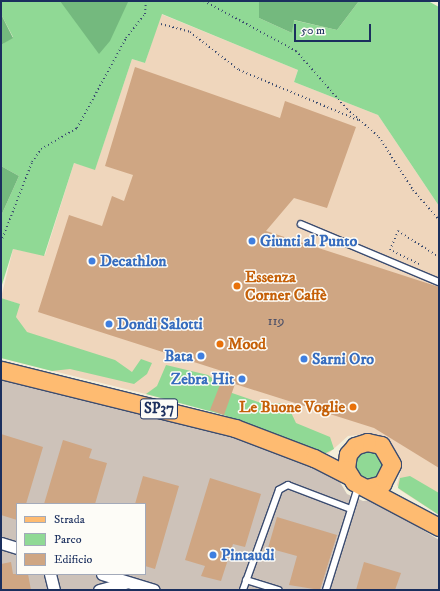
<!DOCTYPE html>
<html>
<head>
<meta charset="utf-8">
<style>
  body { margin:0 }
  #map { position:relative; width:440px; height:591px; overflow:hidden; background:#f3eed9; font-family:"IM FELL DW Pica",serif }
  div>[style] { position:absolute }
  .built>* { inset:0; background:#efd6bc }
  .industrial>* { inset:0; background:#cdc2b9 }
  .green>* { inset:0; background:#90d995 }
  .round { border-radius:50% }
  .forest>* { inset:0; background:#74b97e }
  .building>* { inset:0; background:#cfa683 }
  .path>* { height:2px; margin-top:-1px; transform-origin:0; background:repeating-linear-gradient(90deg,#3b4c70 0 1px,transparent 0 4px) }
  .roads { filter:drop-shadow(1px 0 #3b4c70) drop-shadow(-1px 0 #3b4c70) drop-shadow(0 1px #3b4c70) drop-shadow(0 -1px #3b4c70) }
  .service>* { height:5.5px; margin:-2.75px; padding:0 2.75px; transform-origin:2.75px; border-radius:2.75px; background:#fff }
  .minor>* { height:11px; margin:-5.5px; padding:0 5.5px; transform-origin:5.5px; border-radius:5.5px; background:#fff }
  .primary>* { height:17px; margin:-8.5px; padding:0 8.5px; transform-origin:8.5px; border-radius:8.5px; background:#febb71 }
  .dots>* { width:11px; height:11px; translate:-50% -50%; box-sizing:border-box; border:2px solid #fdfcf7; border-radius:50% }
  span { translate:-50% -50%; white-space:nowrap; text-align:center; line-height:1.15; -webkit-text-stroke:3px #fdfcf7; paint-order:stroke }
  .number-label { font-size:14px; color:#484d67 }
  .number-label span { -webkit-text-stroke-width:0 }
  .shield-label span { padding:1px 3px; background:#fdfcf7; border:1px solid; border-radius:3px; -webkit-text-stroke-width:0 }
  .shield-label { font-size:15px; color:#1b2f5e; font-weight:700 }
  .shop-label { font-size:16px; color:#366cbe; font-weight:700 }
  .left { translate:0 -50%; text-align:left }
  .right { translate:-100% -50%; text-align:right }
  .food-label { font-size:16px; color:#c56008; font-weight:700 }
  .frame { position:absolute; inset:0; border:2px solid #1b2f5e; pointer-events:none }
  .legend { position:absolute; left:16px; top:503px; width:130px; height:72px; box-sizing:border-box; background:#fdfcf7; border:1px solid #a3aaba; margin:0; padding:5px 7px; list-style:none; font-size:12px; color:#1b2f5e }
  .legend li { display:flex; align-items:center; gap:8px; height:20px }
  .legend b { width:20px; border:1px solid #a3aaba }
  .scale { position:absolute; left:294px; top:24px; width:77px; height:18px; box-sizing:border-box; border:2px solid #1b2f5e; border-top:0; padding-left:5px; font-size:12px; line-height:14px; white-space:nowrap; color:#1b2f5e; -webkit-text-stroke:3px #fdfcf7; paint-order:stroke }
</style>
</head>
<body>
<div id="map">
  <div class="built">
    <div style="clip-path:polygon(161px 14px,298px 70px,294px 82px,378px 115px,439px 206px,439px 515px,400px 490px,397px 485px,401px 470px,397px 452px,368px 434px,348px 436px,328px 454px,210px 410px,1px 358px,19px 304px,1px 298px,13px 249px,45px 255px,74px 163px,95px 169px,132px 59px,145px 63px)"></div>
  </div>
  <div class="industrial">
    <div style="clip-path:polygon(evenodd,1px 378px,232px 434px,324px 471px,338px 479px,347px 494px,363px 501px,375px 500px,439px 540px,439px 590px,1px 590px,1px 378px,17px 504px,145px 504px,145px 574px,17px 574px,17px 504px)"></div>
  </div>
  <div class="green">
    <div style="clip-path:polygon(1px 1px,259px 1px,259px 18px,292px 33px,293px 20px,337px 30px,359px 1px,428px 1px,439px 7px,439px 206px,378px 115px,294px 82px,298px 70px,162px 14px,145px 63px,132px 59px,95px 170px,74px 163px,44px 256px,13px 249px,1px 288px,1px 216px,19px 176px,1px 166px,1px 45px,13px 37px,1px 14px)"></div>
    <div style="clip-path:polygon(1px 298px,20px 304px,16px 317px,27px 332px,115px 360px,132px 372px,141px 359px,152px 363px,147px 374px,134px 384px,70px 369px,52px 371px,1px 358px)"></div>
    <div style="clip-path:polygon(166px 365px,208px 375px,232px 393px,258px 402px,287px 404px,296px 423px,330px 437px,334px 449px,324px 454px,224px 415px,146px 394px,157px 386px)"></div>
    <div class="round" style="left:355px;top:450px;width:28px;height:28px"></div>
    <div style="clip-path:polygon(410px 476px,439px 493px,439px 515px,398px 488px,400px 478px)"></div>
  </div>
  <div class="forest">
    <div style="clip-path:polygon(60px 1px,127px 1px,128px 2px,110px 41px,99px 54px)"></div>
    <div style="clip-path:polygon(259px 1px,359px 1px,337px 30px,294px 20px,292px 33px,259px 18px)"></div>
    <div style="clip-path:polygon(1px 14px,13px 38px,1px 45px)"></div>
    <div style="clip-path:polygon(1px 166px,19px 176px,1px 216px)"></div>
  </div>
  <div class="building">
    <div style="clip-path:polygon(135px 67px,280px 118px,285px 101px,356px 127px,327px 208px,294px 198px,266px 231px,439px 287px,439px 468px,374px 428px,235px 384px,224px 415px,210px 410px,225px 372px,38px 312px,69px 215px,102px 226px,112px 196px,124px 201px,133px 175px,105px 166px)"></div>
    <div style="clip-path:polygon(1px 434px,43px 447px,26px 504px,17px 504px,17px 520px,1px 515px)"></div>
    <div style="clip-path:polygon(63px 440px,92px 449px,89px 458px,107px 463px,95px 504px,44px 504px)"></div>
    <div style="clip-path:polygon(143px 476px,179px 486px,155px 569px,145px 566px,145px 504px,135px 504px)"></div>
    <div style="clip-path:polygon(210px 478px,261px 494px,245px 547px,233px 544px,221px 581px,201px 576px,205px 566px,185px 560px)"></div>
    <div style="clip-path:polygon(277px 517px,337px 535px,320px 590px,289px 585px,297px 556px,268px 548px)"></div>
    <div style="clip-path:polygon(11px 562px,13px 574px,28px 574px,31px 590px,1px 590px,1px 564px)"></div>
    <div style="clip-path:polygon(364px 562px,401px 573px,395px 590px,356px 590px)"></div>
  </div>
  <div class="path">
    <div style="left:204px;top:1px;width:105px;rotate:28.5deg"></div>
    <div style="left:296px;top:51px;width:77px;rotate:48.7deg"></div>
    <div style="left:347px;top:109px;width:43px;rotate:41.2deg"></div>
    <div style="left:379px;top:137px;width:63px;rotate:57.3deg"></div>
    <div style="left:413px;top:190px;width:40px;rotate:49deg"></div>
    <div style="left:161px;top:24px;width:30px;rotate:15deg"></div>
    <div style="left:190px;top:32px;width:62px;rotate:37.8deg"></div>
    <div style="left:239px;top:70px;width:129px;rotate:22.8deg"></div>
    <div style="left:1px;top:242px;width:86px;rotate:-68.8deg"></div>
    <div style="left:32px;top:162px;width:16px;rotate:-55deg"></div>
    <div style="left:41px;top:149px;width:42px;rotate:-30.3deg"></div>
    <div style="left:77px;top:128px;width:102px;rotate:-61.4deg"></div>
    <div style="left:126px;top:38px;width:31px;rotate:-52deg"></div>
    <div style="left:145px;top:14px;width:13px;rotate:-86deg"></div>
    <div style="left:419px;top:264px;width:32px;rotate:-154deg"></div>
    <div style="left:390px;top:250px;width:21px;rotate:-67deg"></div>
    <div style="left:398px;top:231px;width:49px;rotate:32.4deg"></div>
  </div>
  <div class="roads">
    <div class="service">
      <div style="left:301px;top:224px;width:150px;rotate:22.8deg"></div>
      <div style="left:246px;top:580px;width:34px;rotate:17deg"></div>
      <div style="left:243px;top:590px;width:106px;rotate:-70.2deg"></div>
      <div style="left:279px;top:490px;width:10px;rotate:-29deg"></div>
      <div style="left:288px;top:485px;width:67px;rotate:20.9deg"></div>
      <div style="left:326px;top:590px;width:108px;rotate:-72.7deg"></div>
    </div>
    <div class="minor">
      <div style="left:1px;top:543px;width:17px;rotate:17deg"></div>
      <div style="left:50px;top:574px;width:16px;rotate:76deg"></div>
      <div style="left:102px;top:574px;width:54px;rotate:17.1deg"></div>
      <div style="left:99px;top:590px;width:27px;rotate:-15deg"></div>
    </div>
    <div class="primary">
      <div style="left:1px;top:370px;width:241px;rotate:13.9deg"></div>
      <div style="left:235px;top:428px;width:85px;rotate:20.8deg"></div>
      <div style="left:314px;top:458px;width:39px;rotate:27deg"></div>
      <div style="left:367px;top:488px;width:16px;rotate:-15deg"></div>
      <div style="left:382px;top:484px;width:22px;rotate:-63deg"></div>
      <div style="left:392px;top:464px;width:22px;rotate:-120deg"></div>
      <div style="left:381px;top:445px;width:14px;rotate:-168deg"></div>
      <div style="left:367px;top:442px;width:13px;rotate:162deg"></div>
      <div style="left:355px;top:446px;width:11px;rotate:131deg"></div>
      <div style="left:348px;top:454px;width:15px;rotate:98deg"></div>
      <div style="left:346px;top:469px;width:15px;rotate:58deg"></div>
      <div style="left:354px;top:482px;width:96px;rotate:27.9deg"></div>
    </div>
  </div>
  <div class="dots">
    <div style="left:252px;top:241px;background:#3f7fe0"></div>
    <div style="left:92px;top:261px;background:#3f7fe0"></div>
    <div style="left:237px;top:286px;background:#e8710a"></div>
    <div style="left:109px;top:324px;background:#3f7fe0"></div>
    <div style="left:220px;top:344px;background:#e8710a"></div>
    <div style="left:201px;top:356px;background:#3f7fe0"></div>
    <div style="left:304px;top:359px;background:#3f7fe0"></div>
    <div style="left:242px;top:379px;background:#3f7fe0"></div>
    <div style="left:353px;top:407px;background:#e8710a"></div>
    <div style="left:213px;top:555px;background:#3f7fe0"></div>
  </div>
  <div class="number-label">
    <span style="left:276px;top:321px">119</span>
  </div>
  <div class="shield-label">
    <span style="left:159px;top:409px">SP37</span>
  </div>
  <div class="shop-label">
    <span class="left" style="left:260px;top:241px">Giunti al Punto</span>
    <span class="left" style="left:100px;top:261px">Decathlon</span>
    <span class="left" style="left:117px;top:324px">Dondi Salotti</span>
    <span class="right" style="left:193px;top:356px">Bata</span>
    <span class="left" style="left:312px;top:359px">Sarni Oro</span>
    <span class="right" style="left:234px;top:379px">Zebra Hit</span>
    <span class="left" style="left:221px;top:555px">Pintaudi</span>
  </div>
  <div class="food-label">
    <span class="left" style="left:245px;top:286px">Essenza<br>Corner Caffè</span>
    <span class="left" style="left:228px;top:344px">Mood</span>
    <span class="right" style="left:345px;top:407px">Le Buone Voglie</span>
  </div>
  <div class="frame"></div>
  <ul class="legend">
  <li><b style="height:5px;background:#febb71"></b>Strada</li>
  <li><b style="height:11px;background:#90d995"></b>Parco</li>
  <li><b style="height:11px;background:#cfa683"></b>Edificio</li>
  </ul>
  <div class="scale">50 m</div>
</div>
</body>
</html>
